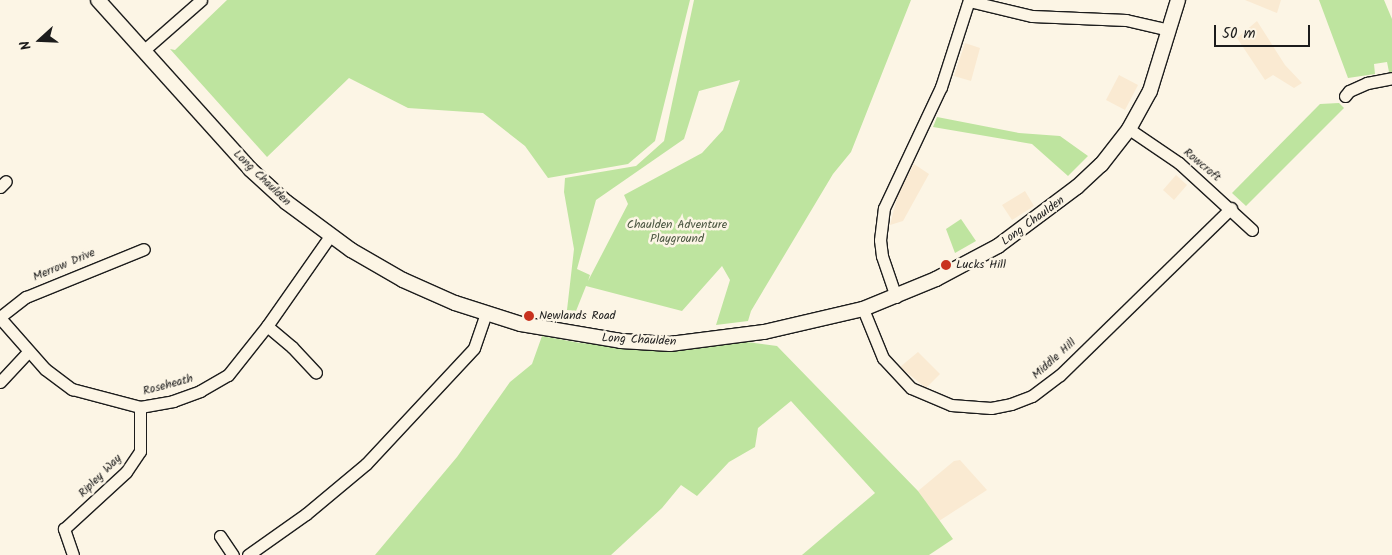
<!DOCTYPE html>
<html>
<head>
<meta charset="utf-8">
<style>
  body { margin:0 }
  #map { position:relative; width:1392px; height:555px; overflow:hidden; background:#fcf5e5; font-family:Kalam,sans-serif }
  div>[style] { position:absolute }
  .built>* { inset:0; background:#faead2 }
  .green>* { inset:0; background:#bee49f }
  .roads { filter:drop-shadow(1px 0 #1c1c1c) drop-shadow(-1px 0 #1c1c1c) drop-shadow(0 1px #1c1c1c) drop-shadow(0 -1px #1c1c1c) }
  .minor>* { height:11px; margin:-5.5px; padding:0 5.5px; transform-origin:5.5px; border-radius:5.5px; background:#fcf5e5 }
  .tertiary>* { height:14px; margin:-7px; padding:0 7px; transform-origin:7px; border-radius:7px; background:#fcf5e5 }
  .dots>* { width:14px; height:14px; translate:-50% -50%; box-sizing:border-box; border:2px solid #fcf5e5; border-radius:50% }
  span { translate:-50% -50%; white-space:nowrap; text-align:center; line-height:1.15; -webkit-text-stroke:5px #fcf5e5; paint-order:stroke }
  .street-label { font-size:12px; color:#1c1c1c }
  .park-label { font-size:12px; color:#4d5843 }
  .poi-label { font-size:12px; color:#1c1c1c }
  .left { translate:0 -50%; text-align:left }
  .north { position:absolute; left:15px; top:15px; width:50px; height:50px; -webkit-text-stroke:4px #fcf5e5; paint-order:stroke; rotate:250deg; font-size:14px; font-weight:700; line-height:20px; text-align:center; color:#1c1c1c }
  .north::after { content:''; display:block; margin:auto; width:18px; height:22px; background:#1c1c1c; clip-path:polygon(50% 0,100% 100%,50% 72%,0 100%) }
  .scale { position:absolute; left:1214px; top:25px; width:96px; height:22px; box-sizing:border-box; border:2px solid #1c1c1c; border-top:0; padding-left:6px; font-size:15px; line-height:18px; white-space:nowrap; color:#1c1c1c; -webkit-text-stroke:4px #fcf5e5; paint-order:stroke }
</style>
</head>
<body>
<div id="map">
  <div class="built">
    <div style="clip-path:polygon(1245px 0,1281px 0,1277px 13px)"></div>
    <div style="clip-path:polygon(1257px 21px,1285px 65px,1302px 83px,1294px 88px,1273px 75px,1265px 80px,1237px 38px)"></div>
    <div style="clip-path:polygon(965px 43px,980px 48px,971px 81px,954px 76px)"></div>
    <div style="clip-path:polygon(1119px 75px,1138px 85px,1125px 110px,1106px 100px)"></div>
    <div style="clip-path:polygon(914px 164px,929px 174px,903px 221px,890px 225px,898px 194px)"></div>
    <div style="clip-path:polygon(1176px 175px,1187px 185px,1174px 200px,1163px 190px)"></div>
    <div style="clip-path:polygon(1025px 191px,1034px 206px,1012px 220px,1002px 205px)"></div>
    <div style="clip-path:polygon(918px 352px,940px 374px,926px 388px,900px 367px)"></div>
    <div style="clip-path:polygon(960px 460px,987px 490px,939px 521px,918px 491px,954px 461px)"></div>
  </div>
  <div class="green">
    <div style="clip-path:polygon(227px 0,690px 0,655px 141px,628px 164px,548px 178px,525px 146px,483px 113px,408px 108px,349px 78px,267px 157px,170px 49px,175px 50px)"></div>
    <div style="clip-path:polygon(evenodd,694px 0,911px 0,851px 152px,833px 174px,751px 311px,748px 321px,716px 325px,730px 280px,722px 266px,682px 311px,586px 286px,576px 311px,567px 310px,574px 249px,564px 192px,565px 178px,636px 166px,664px 141px,694px 0,740px 80px,723px 130px,702px 153px,624px 195px,628px 204px,588px 281px,590px 275px,577px 269px,596px 200px,684px 139px,699px 91px,740px 80px)"></div>
    <div style="clip-path:polygon(1319px 0,1384px 0,1392px 19px,1392px 72px,1389px 72px,1387px 62px,1374px 64px,1375px 74px,1348px 78px)"></div>
    <div style="clip-path:polygon(1339px 103px,1344px 108px,1246px 206px,1232px 193px,1320px 104px)"></div>
    <div style="clip-path:polygon(937px 117px,1019px 133px,1060px 136px,1088px 156px,1068px 176px,1032px 144px,933px 127px)"></div>
    <div style="clip-path:polygon(961px 219px,976px 241px,955px 253px,946px 229px)"></div>
    <div style="clip-path:polygon(542px 336px,580px 343px,622px 346px,747px 342px,777px 346px,918px 491px,953px 539px,929px 555px,802px 555px,875px 493px,791px 401px,758px 428px,755px 447px,729px 462px,697px 496px,681px 485px,662px 508px,611px 555px,375px 555px,457px 457px,510px 382px,532px 364px)"></div>
  </div>
  <div class="roads">
    <div class="minor">
      <div style="left:969px;top:1px;width:65px;rotate:13.4deg"></div>
      <div style="left:1032px;top:16px;width:94px;rotate:2.4deg"></div>
      <div style="left:1126px;top:20px;width:44px;rotate:13.1deg"></div>
      <div style="left:143px;top:51px;width:77px;rotate:-41.3deg"></div>
      <div style="left:1345px;top:96px;width:6px;rotate:-51deg"></div>
      <div style="left:1349px;top:91px;width:20px;rotate:-24deg"></div>
      <div style="left:1367px;top:83px;width:25px;rotate:-11deg"></div>
      <div style="left:1129px;top:129px;width:60px;rotate:34.2deg"></div>
      <div style="left:1179px;top:163px;width:99px;rotate:42.5deg"></div>
      <div style="left:0;top:187px;width:8px;rotate:-45deg"></div>
      <div style="left:896px;top:297px;width:43px;rotate:-108.9deg"></div>
      <div style="left:882px;top:256px;width:16px;rotate:-97deg"></div>
      <div style="left:880px;top:240px;width:32px;rotate:-83deg"></div>
      <div style="left:884px;top:208px;width:134px;rotate:-64.8deg"></div>
      <div style="left:941px;top:87px;width:91px;rotate:-72.2deg"></div>
      <div style="left:863px;top:309px;width:53px;rotate:67.8deg"></div>
      <div style="left:883px;top:358px;width:41px;rotate:47deg"></div>
      <div style="left:911px;top:388px;width:43px;rotate:23deg"></div>
      <div style="left:951px;top:405px;width:40px;rotate:4.3deg"></div>
      <div style="left:991px;top:408px;width:20px;rotate:-11deg"></div>
      <div style="left:1011px;top:404px;width:22px;rotate:-21deg"></div>
      <div style="left:1032px;top:396px;width:35px;rotate:-37deg"></div>
      <div style="left:1060px;top:375px;width:239px;rotate:-44.3deg"></div>
      <div style="left:0;top:317px;width:33px;rotate:-38deg"></div>
      <div style="left:26px;top:297px;width:127px;rotate:-22.1deg"></div>
      <div style="left:0;top:318px;width:68px;rotate:48.6deg"></div>
      <div style="left:45px;top:369px;width:34px;rotate:37deg"></div>
      <div style="left:72px;top:389px;width:70px;rotate:14.8deg"></div>
      <div style="left:140px;top:407px;width:34px;rotate:-10deg"></div>
      <div style="left:173px;top:401px;width:29px;rotate:-20deg"></div>
      <div style="left:200px;top:391px;width:32px;rotate:-30deg"></div>
      <div style="left:228px;top:375px;width:63px;rotate:-51.5deg"></div>
      <div style="left:267px;top:326px;width:110px;rotate:-55deg"></div>
      <div style="left:267px;top:326px;width:33px;rotate:40deg"></div>
      <div style="left:292px;top:347px;width:35px;rotate:47deg"></div>
      <div style="left:0;top:382px;width:41px;rotate:-47deg"></div>
      <div style="left:220px;top:536px;width:23px;rotate:56deg"></div>
      <div style="left:73px;top:555px;width:28px;rotate:-109deg"></div>
      <div style="left:64px;top:529px;width:84px;rotate:-42.6deg"></div>
      <div style="left:126px;top:472px;width:25px;rotate:-56deg"></div>
      <div style="left:140px;top:451px;width:44px;rotate:-90deg"></div>
      <div style="left:248px;top:555px;width:71px;rotate:-35.3deg"></div>
      <div style="left:306px;top:514px;width:78px;rotate:-39.8deg"></div>
      <div style="left:366px;top:464px;width:158px;rotate:-47deg"></div>
      <div style="left:474px;top:348px;width:37px;rotate:-71deg"></div>
    </div>
    <div class="tertiary">
      <div style="left:98px;top:0;width:227px;rotate:48deg"></div>
      <div style="left:250px;top:169px;width:49px;rotate:42.5deg"></div>
      <div style="left:286px;top:202px;width:81px;rotate:36.4deg"></div>
      <div style="left:351px;top:250px;width:60px;rotate:30deg"></div>
      <div style="left:403px;top:280px;width:57px;rotate:23.9deg"></div>
      <div style="left:455px;top:303px;width:69px;rotate:17.7deg"></div>
      <div style="left:521px;top:324px;width:101px;rotate:9.6deg"></div>
      <div style="left:621px;top:341px;width:49px;rotate:3.5deg"></div>
      <div style="left:670px;top:344px;width:95px;rotate:-7.3deg"></div>
      <div style="left:764px;top:332px;width:102px;rotate:-13.1deg"></div>
      <div style="left:863px;top:309px;width:79px;rotate:-22.3deg"></div>
      <div style="left:936px;top:279px;width:70px;rotate:-28deg"></div>
      <div style="left:998px;top:246px;width:99px;rotate:-36.8deg"></div>
      <div style="left:1077px;top:187px;width:33px;rotate:-43deg"></div>
      <div style="left:1101px;top:165px;width:46px;rotate:-52.1deg"></div>
      <div style="left:1129px;top:129px;width:43px;rotate:-61.1deg"></div>
      <div style="left:1150px;top:91px;width:95px;rotate:-72.9deg"></div>
    </div>
  </div>
  <div class="dots">
    <div style="left:946px;top:265px;background:#c8321e"></div>
    <div style="left:529px;top:316px;background:#c8321e"></div>
  </div>
  <div class="street-label">
    <span style="left:1202px;top:165px;rotate:40deg">Rowcroft</span>
    <span style="left:262px;top:178px;rotate:44deg">Long Chaulden</span>
    <span style="left:1033px;top:221px;rotate:-36deg">Long Chaulden</span>
    <span style="left:64px;top:265px;rotate:-23deg">Merrow Drive</span>
    <span style="left:639px;top:340px;rotate:3deg">Long Chaulden</span>
    <span style="left:1054px;top:359px;rotate:-42deg">Middle Hill</span>
    <span style="left:168px;top:385px;rotate:-15deg">Roseheath</span>
    <span style="left:100px;top:476px;rotate:-45deg">Ripley Way</span>
  </div>
  <div class="park-label">
    <span style="left:677px;top:232px">Chaulden Adventure<br>Playground</span>
  </div>
  <div class="poi-label">
    <span class="left" style="left:956px;top:265px">Lucks Hill</span>
    <span class="left" style="left:539px;top:316px">Newlands Road</span>
  </div>
  <div class="north">N</div>
  <div class="scale">50 m</div>
</div>
</body>
</html>
